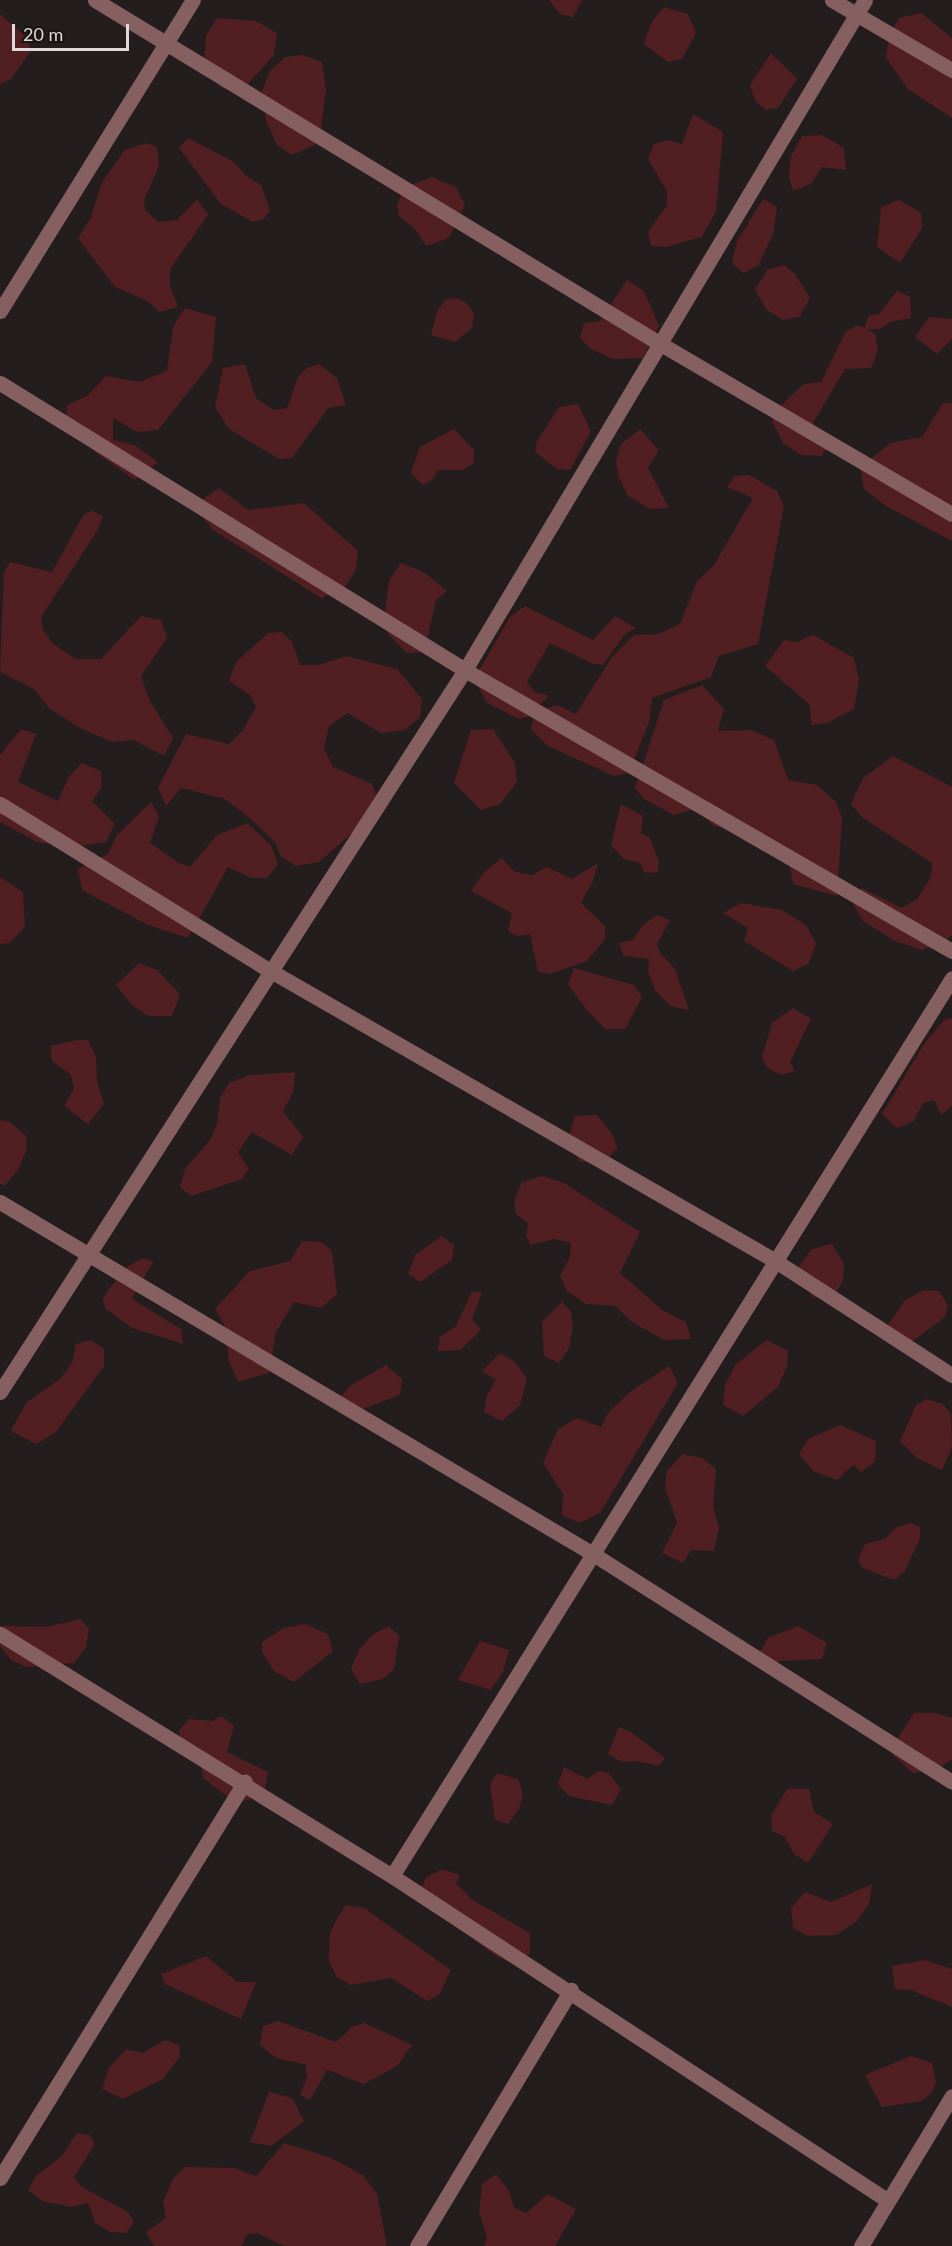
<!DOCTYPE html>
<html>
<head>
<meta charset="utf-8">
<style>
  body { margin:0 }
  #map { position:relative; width:952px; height:2246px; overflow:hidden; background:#231d1d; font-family:Lato,sans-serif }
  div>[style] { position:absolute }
  .green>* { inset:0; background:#511f21 }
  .minor>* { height:15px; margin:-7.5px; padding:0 7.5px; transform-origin:7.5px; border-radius:7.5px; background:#866060 }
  span { translate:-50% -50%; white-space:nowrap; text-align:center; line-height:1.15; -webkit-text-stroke:5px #1a1414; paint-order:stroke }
  .scale { position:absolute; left:12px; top:24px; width:117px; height:27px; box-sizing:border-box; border:3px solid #dfdada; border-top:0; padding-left:8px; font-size:18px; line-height:21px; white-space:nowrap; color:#dfdada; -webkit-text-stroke:4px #1a1414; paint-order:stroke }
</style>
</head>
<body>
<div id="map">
  <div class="green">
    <div style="clip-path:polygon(549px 0,582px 0,573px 17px,560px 14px)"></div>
    <div style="clip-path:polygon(664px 7px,688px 14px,696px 33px,682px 59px,668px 62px,644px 44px,651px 23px)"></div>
    <div style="clip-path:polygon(921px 13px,952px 38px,952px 118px,908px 89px,886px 58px,889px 36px,899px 18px)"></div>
    <div style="clip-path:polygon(0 14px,25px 36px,31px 51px,11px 79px,0 84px)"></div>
    <div style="clip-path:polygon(217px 18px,256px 21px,277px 33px,274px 55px,239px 94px,222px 88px,204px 66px,206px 35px)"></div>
    <div style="clip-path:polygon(771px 53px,797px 79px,778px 108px,766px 110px,755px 101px,750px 85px)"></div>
    <div style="clip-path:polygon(303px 55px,322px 62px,326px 90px,319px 143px,292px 155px,277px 145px,266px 121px,262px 91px,270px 71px,285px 57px)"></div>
    <div style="clip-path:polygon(693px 114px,723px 132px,716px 211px,702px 237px,666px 247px,651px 246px,648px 232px,667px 205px,667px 191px,648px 159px,654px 144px,668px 140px,682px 144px)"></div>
    <div style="clip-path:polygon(822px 135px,844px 148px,846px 170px,822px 167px,811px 184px,793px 191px,789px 177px,791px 156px,802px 136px)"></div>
    <div style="clip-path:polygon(188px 138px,234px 162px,245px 175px,261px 185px,270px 210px,264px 219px,253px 222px,221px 204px,179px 148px)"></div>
    <div style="clip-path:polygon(147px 143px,157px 147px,159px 166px,144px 200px,145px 210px,158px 222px,177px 220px,197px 199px,208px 215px,170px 269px,170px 286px,178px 307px,159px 312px,148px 301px,115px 287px,78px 238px,91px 217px,102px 182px,125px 150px)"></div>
    <div style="clip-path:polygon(432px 177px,456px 187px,465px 205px,449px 238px,426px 246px,415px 229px,399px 216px,397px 205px,405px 187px)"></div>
    <div style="clip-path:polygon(763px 199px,777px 207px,773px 234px,758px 266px,743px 273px,732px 263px,737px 241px)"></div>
    <div style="clip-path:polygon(899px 200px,921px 213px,922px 228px,900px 263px,877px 247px,881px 207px)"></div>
    <div style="clip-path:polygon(784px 265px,795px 274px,810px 298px,799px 317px,783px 320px,767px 310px,755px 290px,767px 270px)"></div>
    <div style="clip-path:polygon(627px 280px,644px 291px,659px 326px,643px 358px,613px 359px,591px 349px,580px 338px,584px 323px,600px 321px)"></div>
    <div style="clip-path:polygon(897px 291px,910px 297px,911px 318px,891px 322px,880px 329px,867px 329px,875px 334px,878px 350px,871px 368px,845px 369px,813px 423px,813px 433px,828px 447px,821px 456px,801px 455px,783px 443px,772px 422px,777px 409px,804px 384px,821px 382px,846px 331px,858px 325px,865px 328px,868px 316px,879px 314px)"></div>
    <div style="clip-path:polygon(456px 298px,468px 304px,474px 314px,472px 328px,455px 342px,431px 335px,437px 311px,445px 300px)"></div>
    <div style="clip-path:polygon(185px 308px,216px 317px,212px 362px,158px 430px,137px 432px,113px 418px,113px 440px,134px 445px,158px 462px,135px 480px,95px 452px,77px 434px,66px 421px,67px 405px,87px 396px,106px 376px,139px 382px,167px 371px,173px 327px)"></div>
    <div style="clip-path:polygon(929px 317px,952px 319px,952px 339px,937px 354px,915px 337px)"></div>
    <div style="clip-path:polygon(245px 364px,256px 398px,274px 410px,287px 408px,298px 377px,307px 368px,319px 364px,337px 378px,346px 405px,328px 408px,292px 458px,279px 459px,229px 429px,215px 407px,223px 368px)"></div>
    <div style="clip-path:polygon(943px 403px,952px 403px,952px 541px,886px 506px,864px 489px,860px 468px,890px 443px,922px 437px)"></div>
    <div style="clip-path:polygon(578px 404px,591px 432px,570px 470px,557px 469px,535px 452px,537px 441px,559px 407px)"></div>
    <div style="clip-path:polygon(454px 429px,474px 450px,474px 463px,463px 470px,438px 470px,432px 480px,423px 485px,411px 473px,420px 447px)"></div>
    <div style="clip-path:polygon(640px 429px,659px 450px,648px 468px,669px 508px,650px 509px,628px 496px,619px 478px,616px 462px,621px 444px)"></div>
    <div style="clip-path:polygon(749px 475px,777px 491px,784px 506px,758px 644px,719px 656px,711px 677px,652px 698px,649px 722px,629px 773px,614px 776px,548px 746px,531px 729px,535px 712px,557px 705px,576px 714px,612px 657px,634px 635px,658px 634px,680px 624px,697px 581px,714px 565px,753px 498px,727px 487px,735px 476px)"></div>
    <div style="clip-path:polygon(219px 488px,248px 510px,304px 503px,358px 551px,356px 569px,346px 586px,321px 598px,213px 530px,198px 511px,204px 498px)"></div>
    <div style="clip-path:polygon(92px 511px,103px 516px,97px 531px,41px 617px,43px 630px,53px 644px,76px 659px,101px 659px,141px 616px,161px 620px,167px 638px,141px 676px,150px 701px,173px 738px,164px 756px,134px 740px,112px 742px,78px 727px,49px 708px,34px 689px,0 672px,4px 572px,10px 562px,52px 572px,84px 514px)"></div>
    <div style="clip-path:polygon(401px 563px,425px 573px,447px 591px,436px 600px,424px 652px,407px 653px,388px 634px,385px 612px,389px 581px)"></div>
    <div style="clip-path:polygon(525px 606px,593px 640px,615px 616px,636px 628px,625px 634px,603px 665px,591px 663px,550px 643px,527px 682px,535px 692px,549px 696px,527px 717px,519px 719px,487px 703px,474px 679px,510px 617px)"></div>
    <div style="clip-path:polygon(282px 632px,292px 642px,300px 665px,319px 665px,346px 656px,397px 669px,422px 699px,420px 717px,405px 730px,381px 733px,348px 713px,329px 726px,324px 748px,333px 767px,372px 784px,377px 798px,371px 816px,319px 862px,296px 866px,280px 856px,276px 843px,251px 819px,225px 799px,181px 788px,166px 806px,158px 788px,186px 734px,229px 744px,243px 730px,256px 707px,250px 695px,229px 681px,236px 662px,268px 633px)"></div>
    <div style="clip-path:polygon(813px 635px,854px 658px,859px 680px,854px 709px,827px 723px,811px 725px,810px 705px,765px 666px,784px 640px,796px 642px)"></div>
    <div style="clip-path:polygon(702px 685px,724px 709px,718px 731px,750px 730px,774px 740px,788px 780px,817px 785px,836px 802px,842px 818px,837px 896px,793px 884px,788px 854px,758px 837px,714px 826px,695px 809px,674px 815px,644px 799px,635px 788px,664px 700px)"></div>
    <div style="clip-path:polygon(21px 729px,36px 734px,18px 782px,58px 801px,68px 778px,82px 763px,101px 771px,102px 787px,92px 801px,115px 824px,106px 842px,71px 847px,37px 842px,0 822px,0 755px)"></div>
    <div style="clip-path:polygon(493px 729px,515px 763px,517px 782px,500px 804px,481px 810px,454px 783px,471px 730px)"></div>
    <div style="clip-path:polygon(893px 756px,952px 787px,952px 935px,944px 942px,922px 950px,895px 941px,863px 921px,850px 899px,862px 888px,902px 908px,917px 899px,931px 877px,932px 863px,863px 818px,851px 804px,863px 778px)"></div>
    <div style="clip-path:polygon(151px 802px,159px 816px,150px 843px,179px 863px,190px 867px,217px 835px,247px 823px,271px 845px,278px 864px,267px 878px,252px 878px,228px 867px,188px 938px,148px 925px,82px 890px,78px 869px,108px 854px,117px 835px)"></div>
    <div style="clip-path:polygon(621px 804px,643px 816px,641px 833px,650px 838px,659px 862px,658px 872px,645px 873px,640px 863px,624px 859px,611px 845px)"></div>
    <div style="clip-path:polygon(502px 858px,515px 872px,532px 875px,547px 867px,572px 879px,598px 863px,593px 881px,581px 903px,605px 926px,605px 939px,587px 961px,550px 974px,538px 972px,530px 934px,517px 936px,508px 931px,512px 913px,471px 891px,483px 873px)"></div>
    <div style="clip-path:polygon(0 877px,23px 892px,25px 927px,10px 943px,0 944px)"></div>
    <div style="clip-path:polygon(741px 903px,782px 910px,806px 925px,816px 944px,808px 964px,793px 971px,744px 941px,748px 928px,723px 913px)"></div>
    <div style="clip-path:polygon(657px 915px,670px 920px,657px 944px,661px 954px,675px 969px,689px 1010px,670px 1006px,655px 990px,648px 972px,649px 959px,624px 956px,619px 943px,633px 940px,643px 925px)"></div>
    <div style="clip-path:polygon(139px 963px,157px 970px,180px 994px,172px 1016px,148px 1016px,132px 1005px,116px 985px)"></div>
    <div style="clip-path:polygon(574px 968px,634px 985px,642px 997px,625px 1029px,605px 1029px,586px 1009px,568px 984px)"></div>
    <div style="clip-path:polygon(793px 1008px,811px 1019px,790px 1062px,795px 1071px,781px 1075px,767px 1068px,762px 1057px,772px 1023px)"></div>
    <div style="clip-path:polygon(952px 1018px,952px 1106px,941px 1115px,934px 1100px,923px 1103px,914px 1121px,897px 1128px,882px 1114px,924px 1044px,944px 1020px)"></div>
    <div style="clip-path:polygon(77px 1040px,88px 1040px,96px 1057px,97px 1081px,104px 1104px,88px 1124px,64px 1106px,74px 1088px,71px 1075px,52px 1061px,50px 1046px)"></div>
    <div style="clip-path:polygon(295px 1072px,293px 1093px,283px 1111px,303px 1137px,292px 1155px,252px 1132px,238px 1152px,249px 1169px,242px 1179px,191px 1196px,180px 1187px,185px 1169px,210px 1140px,217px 1124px,220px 1098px,229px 1083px,250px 1075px)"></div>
    <div style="clip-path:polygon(597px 1115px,613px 1135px,617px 1148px,605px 1162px,579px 1162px,569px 1137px,575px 1116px)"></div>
    <div style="clip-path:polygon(0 1120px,10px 1122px,26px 1136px,27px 1149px,18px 1170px,5px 1185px,0 1184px)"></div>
    <div style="clip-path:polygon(542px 1176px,564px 1183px,640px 1232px,620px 1273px,662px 1310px,686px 1322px,691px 1339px,664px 1340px,632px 1322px,615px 1306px,586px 1304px,567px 1291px,560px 1276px,570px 1257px,571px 1243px,554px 1239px,531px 1245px,526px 1236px,528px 1223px,516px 1214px,514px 1201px,522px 1182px)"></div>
    <div style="clip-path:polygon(442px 1236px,454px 1245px,452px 1260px,420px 1282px,408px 1274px,415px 1255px)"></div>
    <div style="clip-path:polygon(302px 1241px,321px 1242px,332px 1251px,337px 1294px,321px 1308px,294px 1302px,276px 1332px,269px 1373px,238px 1382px,229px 1361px,224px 1324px,215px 1309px,250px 1271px,290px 1261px)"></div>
    <div style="clip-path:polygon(832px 1244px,844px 1264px,843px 1281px,836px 1292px,814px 1298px,799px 1277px,799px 1266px,812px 1249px)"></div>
    <div style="clip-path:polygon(144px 1258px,153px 1262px,132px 1299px,181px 1329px,183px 1344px,132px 1328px,105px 1308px,103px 1299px,108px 1290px,128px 1266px)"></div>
    <div style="clip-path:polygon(924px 1290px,939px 1291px,948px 1305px,945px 1317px,905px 1347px,885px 1329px,905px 1300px)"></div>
    <div style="clip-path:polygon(472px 1292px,482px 1292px,472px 1319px,481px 1330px,460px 1350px,438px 1351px,440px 1337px,456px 1326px)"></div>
    <div style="clip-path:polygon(562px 1302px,571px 1311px,573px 1328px,569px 1348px,559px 1363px,544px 1356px,542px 1322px)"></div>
    <div style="clip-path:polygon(91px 1340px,104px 1349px,104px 1366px,56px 1432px,36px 1444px,11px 1431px,26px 1403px,60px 1379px,72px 1363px,76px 1344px)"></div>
    <div style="clip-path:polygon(767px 1340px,788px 1351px,787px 1366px,778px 1387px,743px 1416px,723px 1405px,725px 1385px,736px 1364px)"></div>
    <div style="clip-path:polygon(500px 1353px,515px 1362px,527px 1379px,520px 1405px,502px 1421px,484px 1412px,487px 1395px,496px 1380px,482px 1371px)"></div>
    <div style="clip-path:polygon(386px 1365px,402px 1379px,400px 1395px,352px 1413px,339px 1399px,351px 1385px)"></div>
    <div style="clip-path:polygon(669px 1366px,678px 1383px,600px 1513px,579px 1523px,562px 1515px,563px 1494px,543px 1463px,558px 1429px,577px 1418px,601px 1427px,608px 1413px,630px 1392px)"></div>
    <div style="clip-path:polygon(927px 1399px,943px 1404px,951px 1414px,952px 1447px,942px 1470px,917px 1458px,900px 1441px,916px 1405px)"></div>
    <div style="clip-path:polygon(840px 1425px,876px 1441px,875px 1462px,861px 1472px,853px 1465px,837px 1480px,813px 1471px,799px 1454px,808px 1439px)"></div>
    <div style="clip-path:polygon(683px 1454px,702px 1458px,716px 1469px,713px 1507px,719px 1528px,714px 1551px,691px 1550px,683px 1563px,662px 1553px,677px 1523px,665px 1488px,667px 1471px)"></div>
    <div style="clip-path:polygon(911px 1523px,920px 1527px,920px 1538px,905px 1571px,894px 1580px,863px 1568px,858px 1560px,865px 1544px,885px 1539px,896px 1527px)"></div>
    <div style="clip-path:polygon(80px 1619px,89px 1629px,86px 1647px,74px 1663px,27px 1667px,11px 1660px,0 1646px,0 1626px,47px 1627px)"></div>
    <div style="clip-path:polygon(305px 1624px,328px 1634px,333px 1651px,294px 1682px,275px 1672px,262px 1652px,262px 1642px,284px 1628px)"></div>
    <div style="clip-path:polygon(389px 1626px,399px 1636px,394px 1669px,383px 1679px,360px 1684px,351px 1669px,359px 1650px,372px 1635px)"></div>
    <div style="clip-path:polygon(798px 1626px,827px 1643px,822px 1659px,779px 1661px,772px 1670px,758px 1668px,758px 1655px,768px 1638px)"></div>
    <div style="clip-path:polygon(480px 1641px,509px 1650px,503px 1672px,491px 1690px,458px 1680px)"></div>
    <div style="clip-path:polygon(914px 1713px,936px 1713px,952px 1718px,952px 1759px,938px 1769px,913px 1773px,894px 1756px,891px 1749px)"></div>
    <div style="clip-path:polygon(221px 1716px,234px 1726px,227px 1752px,268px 1772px,264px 1797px,235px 1802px,203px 1778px,201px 1758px,180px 1746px,179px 1730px,189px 1719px,212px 1721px)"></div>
    <div style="clip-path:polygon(619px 1727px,631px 1732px,665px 1758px,659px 1766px,637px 1761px,622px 1762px,608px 1754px)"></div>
    <div style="clip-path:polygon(564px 1767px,587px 1779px,599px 1771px,608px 1773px,621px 1789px,612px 1805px,569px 1796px,558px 1784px)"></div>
    <div style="clip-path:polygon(497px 1773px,518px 1779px,523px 1794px,519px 1809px,508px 1824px,495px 1820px,490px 1785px)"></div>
    <div style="clip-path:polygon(787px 1789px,809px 1789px,814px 1812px,833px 1824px,808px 1863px,794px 1854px,785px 1837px,772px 1831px,771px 1816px)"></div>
    <div style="clip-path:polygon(442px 1869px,460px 1875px,456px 1883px,471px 1899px,530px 1933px,530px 1953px,516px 1964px,496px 1956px,431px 1908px,419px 1894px,426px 1878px)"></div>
    <div style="clip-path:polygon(872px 1884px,869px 1904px,856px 1922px,836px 1935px,808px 1936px,793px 1928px,791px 1908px,805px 1892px,831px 1902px)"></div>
    <div style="clip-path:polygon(345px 1905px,364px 1908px,451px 1970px,439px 1995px,427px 2001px,391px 1978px,351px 1985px,337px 1977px,329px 1961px,330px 1932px)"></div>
    <div style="clip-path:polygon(206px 1956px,237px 1982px,256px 1982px,241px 2019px,165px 1984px,161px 1974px)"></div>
    <div style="clip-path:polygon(924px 1960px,952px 1969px,952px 2007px,911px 1990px,895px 1989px,892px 1966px)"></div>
    <div style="clip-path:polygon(278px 2021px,336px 2042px,352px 2027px,364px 2023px,412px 2045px,397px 2066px,364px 2084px,327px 2070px,310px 2100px,300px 2095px,307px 2077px,306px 2065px,276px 2058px,260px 2045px,263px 2026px)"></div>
    <div style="clip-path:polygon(165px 2040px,179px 2045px,180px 2056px,163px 2079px,123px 2099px,102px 2089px,109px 2068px,126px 2049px,143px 2053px)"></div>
    <div style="clip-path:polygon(911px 2056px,932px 2063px,936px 2082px,932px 2092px,922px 2101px,882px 2107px,865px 2075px)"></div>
    <div style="clip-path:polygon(269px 2092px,292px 2098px,304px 2121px,271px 2146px,250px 2142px)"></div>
    <div style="clip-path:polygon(77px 2133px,90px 2135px,95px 2144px,74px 2177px,82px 2187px,128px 2212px,134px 2222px,126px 2233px,110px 2232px,95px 2223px,88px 2203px,71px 2207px,42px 2201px,28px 2190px,36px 2176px,62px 2156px)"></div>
    <div style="clip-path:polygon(284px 2143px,329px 2157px,363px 2175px,377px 2194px,387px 2246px,284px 2246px,257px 2233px,247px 2235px,241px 2246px,154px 2246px,146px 2232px,166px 2218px,163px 2202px,173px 2179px,184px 2167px,235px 2168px,256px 2176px)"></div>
    <div style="clip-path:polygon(496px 2174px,509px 2191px,514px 2207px,526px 2213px,548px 2194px,576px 2209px,555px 2246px,484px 2246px,487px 2238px,479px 2211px,482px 2184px)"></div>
  </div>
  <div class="minor">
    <div style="left:95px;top:0;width:660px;rotate:31.31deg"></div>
    <div style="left:659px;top:343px;width:339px;rotate:30.3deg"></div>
    <div style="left:832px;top:0;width:139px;rotate:30.3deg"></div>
    <div style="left:0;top:311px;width:366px;rotate:-58.2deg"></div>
    <div style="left:0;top:383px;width:546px;rotate:31.68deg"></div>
    <div style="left:465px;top:670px;width:562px;rotate:29.99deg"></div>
    <div style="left:0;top:804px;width:316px;rotate:31.7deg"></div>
    <div style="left:269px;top:970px;width:582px;rotate:29.87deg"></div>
    <div style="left:774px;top:1260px;width:212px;rotate:32.9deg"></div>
    <div style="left:0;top:1202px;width:690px;rotate:30.69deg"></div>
    <div style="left:593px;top:1554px;width:425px;rotate:32.4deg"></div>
    <div style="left:0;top:1392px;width:859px;rotate:-57.22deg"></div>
    <div style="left:465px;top:670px;width:780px;rotate:-59.16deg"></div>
    <div style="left:0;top:1634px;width:461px;rotate:31.7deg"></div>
    <div style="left:392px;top:1876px;width:592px;rotate:33.21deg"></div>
    <div style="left:392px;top:1876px;width:1058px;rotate:-58.05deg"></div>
    <div style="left:0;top:2178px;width:466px;rotate:-58.3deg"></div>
    <div style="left:417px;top:2246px;width:299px;rotate:-59deg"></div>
    <div style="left:861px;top:2246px;width:175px;rotate:-58.8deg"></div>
  </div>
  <div class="scale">20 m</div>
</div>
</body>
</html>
